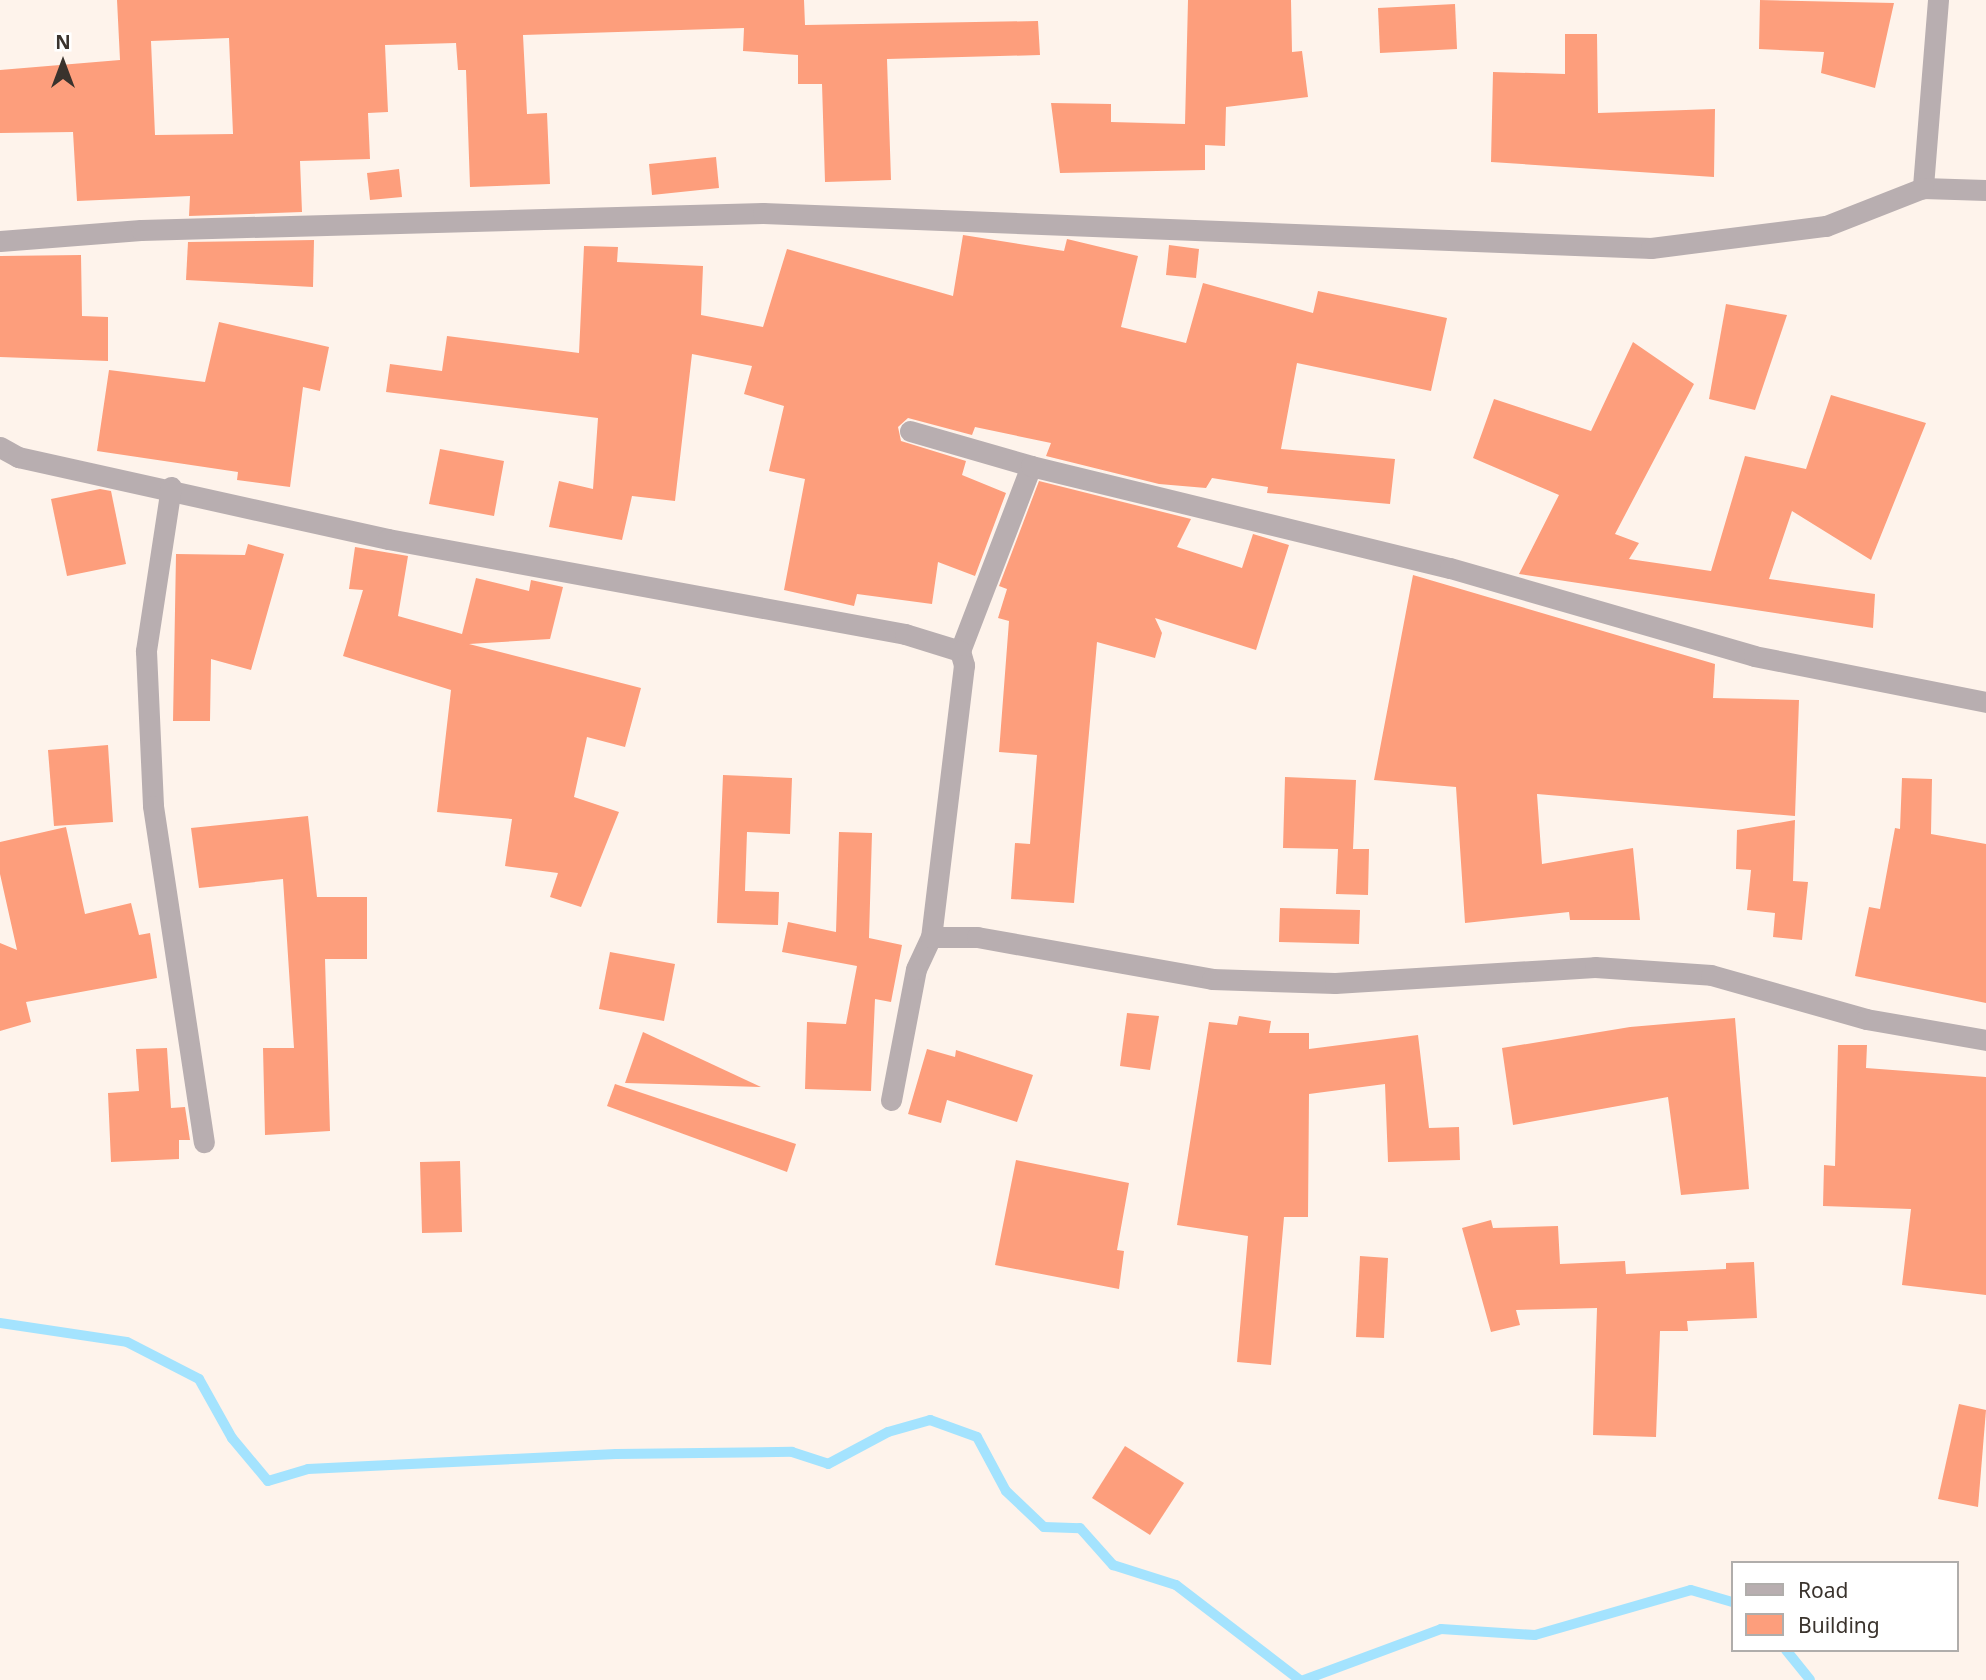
<!DOCTYPE html>
<html>
<head>
<meta charset="utf-8">
<style>
  body { margin:0 }
  #map { position:relative; width:1986px; height:1680px; overflow:hidden; background:#fef3eb; font-family:"Noto Sans",sans-serif }
  div>[style] { position:absolute }
  .stream>* { height:10px; margin:-5px; padding:0 5px; transform-origin:5px; border-radius:5px; background:#a4e3fe }
  .building>* { inset:0; background:#fd9e7c }
  .minor>* { height:21px; margin:-10.5px; padding:0 10.5px; transform-origin:10.5px; border-radius:10.5px; background:#b8aeb0 }
  span { translate:-50% -50%; white-space:nowrap; text-align:center; line-height:1.15; -webkit-text-stroke:6px #fff; paint-order:stroke }
  .legend { position:absolute; left:1731px; top:1561px; width:228px; height:91px; box-sizing:border-box; background:#fff; border:2px solid #b0adab; margin:0; padding:9px 12px; list-style:none; font-size:21px; color:#3a332d }
  .legend li { display:flex; align-items:center; gap:14px; height:35px }
  .legend b { width:35px; border:2px solid #b0adab }
  .north { position:absolute; left:28px; top:28px; width:70px; height:70px; -webkit-text-stroke:5px #fff; paint-order:stroke; rotate:0deg; font-size:19px; font-weight:700; line-height:28px; text-align:center; color:#3a332d }
  .north::after { content:''; display:block; margin:auto; width:24px; height:32px; background:#3a332d; clip-path:polygon(50% 0,100% 100%,50% 72%,0 100%) }
</style>
</head>
<body>
<div id="map">
  <div class="stream">
    <div style="left:0;top:1323px;width:128px;rotate:8.5deg"></div>
    <div style="left:127px;top:1342px;width:81px;rotate:27.2deg"></div>
    <div style="left:199px;top:1379px;width:68px;rotate:60.8deg"></div>
    <div style="left:232px;top:1438px;width:56px;rotate:50.1deg"></div>
    <div style="left:268px;top:1481px;width:42px;rotate:-16.7deg"></div>
    <div style="left:308px;top:1469px;width:308px;rotate:-2.8deg"></div>
    <div style="left:616px;top:1454px;width:176px;rotate:-0.7deg"></div>
    <div style="left:792px;top:1452px;width:38px;rotate:18deg"></div>
    <div style="left:828px;top:1464px;width:68px;rotate:-28.1deg"></div>
    <div style="left:888px;top:1432px;width:44px;rotate:-15.9deg"></div>
    <div style="left:930px;top:1420px;width:50px;rotate:19.9deg"></div>
    <div style="left:977px;top:1437px;width:61px;rotate:61.8deg"></div>
    <div style="left:1006px;top:1491px;width:52px;rotate:43.5deg"></div>
    <div style="left:1044px;top:1527px;width:36px;rotate:2deg"></div>
    <div style="left:1080px;top:1528px;width:50px;rotate:48.3deg"></div>
    <div style="left:1113px;top:1565px;width:66px;rotate:17.6deg"></div>
    <div style="left:1176px;top:1585px;width:156px;rotate:37.5deg"></div>
    <div style="left:1786px;top:1650px;width:38px;rotate:51deg"></div>
    <div style="left:1304px;top:1680px;width:146px;rotate:-20.4deg"></div>
    <div style="left:1441px;top:1629px;width:94px;rotate:3.7deg"></div>
    <div style="left:1535px;top:1635px;width:162px;rotate:-16.1deg"></div>
    <div style="left:1691px;top:1590px;width:43px;rotate:16.3deg"></div>
  </div>
  <div class="building">
    <div style="clip-path:polygon(evenodd,117px 0,804px 0,805px 25px,1038px 21px,1040px 55px,887px 59px,891px 180px,825px 182px,822px 84px,798px 84px,798px 55px,743px 51px,744px 28px,523px 35px,527px 114px,547px 113px,550px 184px,470px 187px,466px 70px,458px 70px,456px 43px,385px 45px,388px 112px,368px 113px,370px 159px,300px 161px,302px 212px,189px 216px,190px 196px,77px 201px,73px 132px,0 133px,0 70px,120px 60px,117px 0,229px 38px,233px 134px,155px 135px,151px 41px,229px 38px)"></div>
    <div style="clip-path:polygon(1188px 0,1291px 0,1292px 52px,1302px 51px,1308px 97px,1226px 107px,1225px 146px,1205px 145px,1205px 170px,1060px 173px,1051px 103px,1111px 104px,1111px 122px,1185px 124px)"></div>
    <div style="clip-path:polygon(1760px 0,1894px 3px,1875px 88px,1821px 73px,1824px 52px,1759px 49px)"></div>
    <div style="clip-path:polygon(1455px 4px,1457px 49px,1380px 53px,1378px 8px)"></div>
    <div style="clip-path:polygon(1565px 34px,1597px 34px,1598px 113px,1715px 109px,1714px 177px,1491px 162px,1493px 72px,1565px 74px)"></div>
    <div style="clip-path:polygon(716px 157px,719px 188px,652px 195px,649px 164px)"></div>
    <div style="clip-path:polygon(399px 169px,402px 197px,370px 200px,367px 173px)"></div>
    <div style="clip-path:polygon(963px 235px,1064px 251px,1067px 239px,1138px 256px,1121px 327px,1186px 343px,1203px 283px,1313px 313px,1318px 291px,1447px 318px,1431px 391px,1297px 363px,1281px 449px,1395px 459px,1390px 504px,1267px 493px,1268px 487px,1212px 478px,1206px 488px,1159px 484px,1046px 456px,1051px 443px,975px 427px,972px 435px,908px 418px,898px 427px,901px 441px,966px 461px,962px 475px,1006px 493px,975px 576px,938px 562px,932px 604px,857px 594px,854px 606px,784px 590px,805px 479px,769px 471px,784px 406px,744px 394px,752px 366px,692px 354px,675px 501px,632px 496px,622px 540px,549px 527px,559px 481px,593px 489px,598px 418px,386px 392px,390px 364px,442px 371px,447px 336px,579px 353px,584px 246px,618px 247px,617px 262px,703px 266px,701px 315px,763px 327px,787px 249px,953px 296px)"></div>
    <div style="clip-path:polygon(314px 240px,313px 287px,186px 280px,188px 242px)"></div>
    <div style="clip-path:polygon(1169px 245px,1199px 249px,1196px 278px,1166px 275px)"></div>
    <div style="clip-path:polygon(81px 255px,82px 316px,108px 317px,108px 361px,0 357px,0 256px)"></div>
    <div style="clip-path:polygon(1726px 304px,1787px 315px,1755px 410px,1709px 399px)"></div>
    <div style="clip-path:polygon(219px 322px,329px 347px,320px 391px,303px 387px,290px 487px,237px 480px,238px 472px,97px 451px,109px 370px,205px 382px)"></div>
    <div style="clip-path:polygon(1633px 342px,1694px 384px,1615px 534px,1639px 543px,1629px 559px,1711px 571px,1745px 456px,1806px 469px,1831px 395px,1926px 423px,1871px 560px,1792px 511px,1769px 579px,1875px 594px,1873px 628px,1519px 574px,1559px 495px,1473px 458px,1494px 399px,1591px 431px)"></div>
    <div style="clip-path:polygon(440px 449px,504px 461px,494px 516px,429px 504px)"></div>
    <div style="clip-path:polygon(1039px 481px,1191px 519px,1177px 547px,1242px 568px,1253px 534px,1289px 545px,1256px 650px,1155px 618px,1162px 633px,1155px 658px,1097px 642px,1074px 903px,1011px 899px,1015px 843px,1030px 844px,1037px 755px,999px 752px,1009px 621px,998px 618px,1007px 589px,999px 586px)"></div>
    <div style="clip-path:polygon(100px 489px,111px 491px,126px 564px,67px 576px,51px 499px)"></div>
    <div style="clip-path:polygon(248px 544px,284px 554px,251px 670px,211px 659px,210px 721px,173px 721px,176px 554px,245px 555px)"></div>
    <div style="clip-path:polygon(355px 547px,408px 556px,398px 616px,462px 634px,476px 578px,529px 591px,531px 580px,563px 587px,550px 639px,469px 644px,641px 688px,625px 747px,587px 737px,574px 797px,619px 812px,581px 907px,550px 897px,558px 873px,505px 866px,512px 819px,437px 812px,451px 690px,343px 656px,363px 590px,349px 589px)"></div>
    <div style="clip-path:polygon(1413px 575px,1715px 664px,1713px 698px,1799px 700px,1795px 816px,1537px 794px,1542px 864px,1633px 848px,1640px 920px,1570px 920px,1569px 912px,1465px 923px,1456px 787px,1374px 780px)"></div>
    <div style="clip-path:polygon(108px 745px,113px 822px,54px 826px,48px 750px)"></div>
    <div style="clip-path:polygon(723px 775px,792px 778px,790px 834px,747px 832px,745px 891px,779px 892px,778px 925px,717px 923px)"></div>
    <div style="clip-path:polygon(1285px 777px,1356px 780px,1353px 849px,1369px 849px,1368px 895px,1336px 894px,1338px 849px,1283px 848px)"></div>
    <div style="clip-path:polygon(1902px 778px,1932px 779px,1931px 834px,1986px 844px,1986px 1003px,1855px 976px,1869px 907px,1880px 909px,1895px 828px,1900px 829px)"></div>
    <div style="clip-path:polygon(308px 816px,317px 897px,367px 897px,367px 959px,325px 959px,330px 1131px,265px 1135px,263px 1048px,294px 1048px,283px 879px,199px 888px,191px 828px)"></div>
    <div style="clip-path:polygon(1795px 820px,1793px 881px,1808px 882px,1802px 940px,1773px 937px,1775px 913px,1747px 910px,1751px 870px,1736px 869px,1737px 830px)"></div>
    <div style="clip-path:polygon(66px 827px,85px 914px,131px 903px,139px 935px,150px 933px,157px 978px,26px 1002px,31px 1022px,0 1031px,0 943px,17px 950px,0 874px,0 842px)"></div>
    <div style="clip-path:polygon(839px 832px,872px 833px,869px 938px,902px 945px,891px 1002px,875px 999px,871px 1091px,805px 1089px,807px 1022px,846px 1024px,857px 966px,782px 952px,788px 922px,836px 932px)"></div>
    <div style="clip-path:polygon(1280px 908px,1360px 910px,1359px 944px,1279px 942px)"></div>
    <div style="clip-path:polygon(610px 952px,675px 964px,664px 1021px,599px 1009px)"></div>
    <div style="clip-path:polygon(1127px 1013px,1159px 1016px,1150px 1070px,1120px 1066px)"></div>
    <div style="clip-path:polygon(1239px 1016px,1271px 1021px,1269px 1033px,1309px 1033px,1309px 1049px,1418px 1035px,1429px 1128px,1459px 1127px,1460px 1160px,1388px 1162px,1385px 1084px,1309px 1094px,1308px 1217px,1284px 1217px,1271px 1365px,1237px 1362px,1248px 1236px,1177px 1225px,1209px 1022px,1237px 1025px)"></div>
    <div style="clip-path:polygon(1735px 1018px,1749px 1189px,1681px 1195px,1668px 1097px,1513px 1125px,1502px 1048px,1630px 1027px)"></div>
    <div style="clip-path:polygon(643px 1032px,761px 1087px,625px 1083px)"></div>
    <div style="clip-path:polygon(1838px 1045px,1867px 1045px,1866px 1068px,1986px 1077px,1986px 1295px,1902px 1285px,1911px 1209px,1823px 1206px,1824px 1165px,1835px 1166px)"></div>
    <div style="clip-path:polygon(167px 1048px,171px 1108px,185px 1107px,190px 1140px,179px 1140px,179px 1159px,111px 1162px,108px 1093px,139px 1091px,136px 1049px)"></div>
    <div style="clip-path:polygon(927px 1049px,955px 1057px,956px 1050px,1033px 1075px,1017px 1122px,947px 1100px,941px 1123px,908px 1114px)"></div>
    <div style="clip-path:polygon(615px 1084px,796px 1144px,787px 1172px,607px 1106px)"></div>
    <div style="clip-path:polygon(1016px 1160px,1129px 1183px,1117px 1250px,1124px 1251px,1119px 1289px,995px 1265px)"></div>
    <div style="clip-path:polygon(460px 1161px,462px 1232px,422px 1233px,420px 1162px)"></div>
    <div style="clip-path:polygon(1491px 1220px,1493px 1228px,1558px 1226px,1560px 1264px,1625px 1261px,1626px 1274px,1726px 1269px,1726px 1263px,1754px 1262px,1757px 1318px,1687px 1321px,1688px 1331px,1660px 1331px,1656px 1437px,1593px 1435px,1597px 1308px,1516px 1310px,1520px 1325px,1491px 1332px,1462px 1228px)"></div>
    <div style="clip-path:polygon(1360px 1256px,1388px 1258px,1384px 1338px,1356px 1337px)"></div>
    <div style="clip-path:polygon(1959px 1404px,1986px 1410px,1978px 1507px,1938px 1499px)"></div>
    <div style="clip-path:polygon(1125px 1446px,1184px 1483px,1150px 1535px,1092px 1498px)"></div>
  </div>
  <div class="minor">
    <div style="left:1938px;top:0;width:189px;rotate:94.6deg"></div>
    <div style="left:1923px;top:188px;width:63px;rotate:1.8deg"></div>
    <div style="left:0;top:241px;width:141px;rotate:-4.5deg"></div>
    <div style="left:141px;top:230px;width:622px;rotate:-1.57deg"></div>
    <div style="left:763px;top:213px;width:889px;rotate:2.26deg"></div>
    <div style="left:1651px;top:248px;width:176px;rotate:-7.2deg"></div>
    <div style="left:1826px;top:226px;width:104px;rotate:-21.4deg"></div>
    <div style="left:910px;top:431px;width:126px;rotate:16.1deg"></div>
    <div style="left:1031px;top:466px;width:198px;rotate:111deg"></div>
    <div style="left:0;top:447px;width:21px;rotate:29deg"></div>
    <div style="left:18px;top:457px;width:379px;rotate:12.5deg"></div>
    <div style="left:388px;top:539px;width:526px;rotate:10.41deg"></div>
    <div style="left:905px;top:634px;width:58px;rotate:17.2deg"></div>
    <div style="left:960px;top:651px;width:15px;rotate:74deg"></div>
    <div style="left:964px;top:665px;width:274px;rotate:96.9deg"></div>
    <div style="left:1031px;top:466px;width:431px;rotate:13.7deg"></div>
    <div style="left:1450px;top:568px;width:316px;rotate:16.1deg"></div>
    <div style="left:1754px;top:656px;width:237px;rotate:11.2deg"></div>
    <div style="left:171px;top:487px;width:166px;rotate:98.7deg"></div>
    <div style="left:146px;top:651px;width:155px;rotate:87.4deg"></div>
    <div style="left:153px;top:806px;width:340px;rotate:81.4deg"></div>
    <div style="left:891px;top:1100px;width:133px;rotate:-79.2deg"></div>
    <div style="left:916px;top:969px;width:35px;rotate:-65deg"></div>
    <div style="left:931px;top:937px;width:46px"></div>
    <div style="left:977px;top:937px;width:239px;rotate:10.1deg"></div>
    <div style="left:1212px;top:979px;width:123px;rotate:1.9deg"></div>
    <div style="left:1335px;top:983px;width:260px;rotate:-3.5deg"></div>
    <div style="left:1595px;top:967px;width:116px;rotate:3.9deg"></div>
    <div style="left:1711px;top:975px;width:161px;rotate:15.8deg"></div>
    <div style="left:1866px;top:1019px;width:122px;rotate:9.9deg"></div>
  </div>
  <ul class="legend">
  <li><b style="height:9px;background:#b8aeb0"></b>Road</li>
  <li><b style="height:19px;background:#fd9e7c"></b>Building</li>
  </ul>
  <div class="north">N</div>
</div>
</body>
</html>
